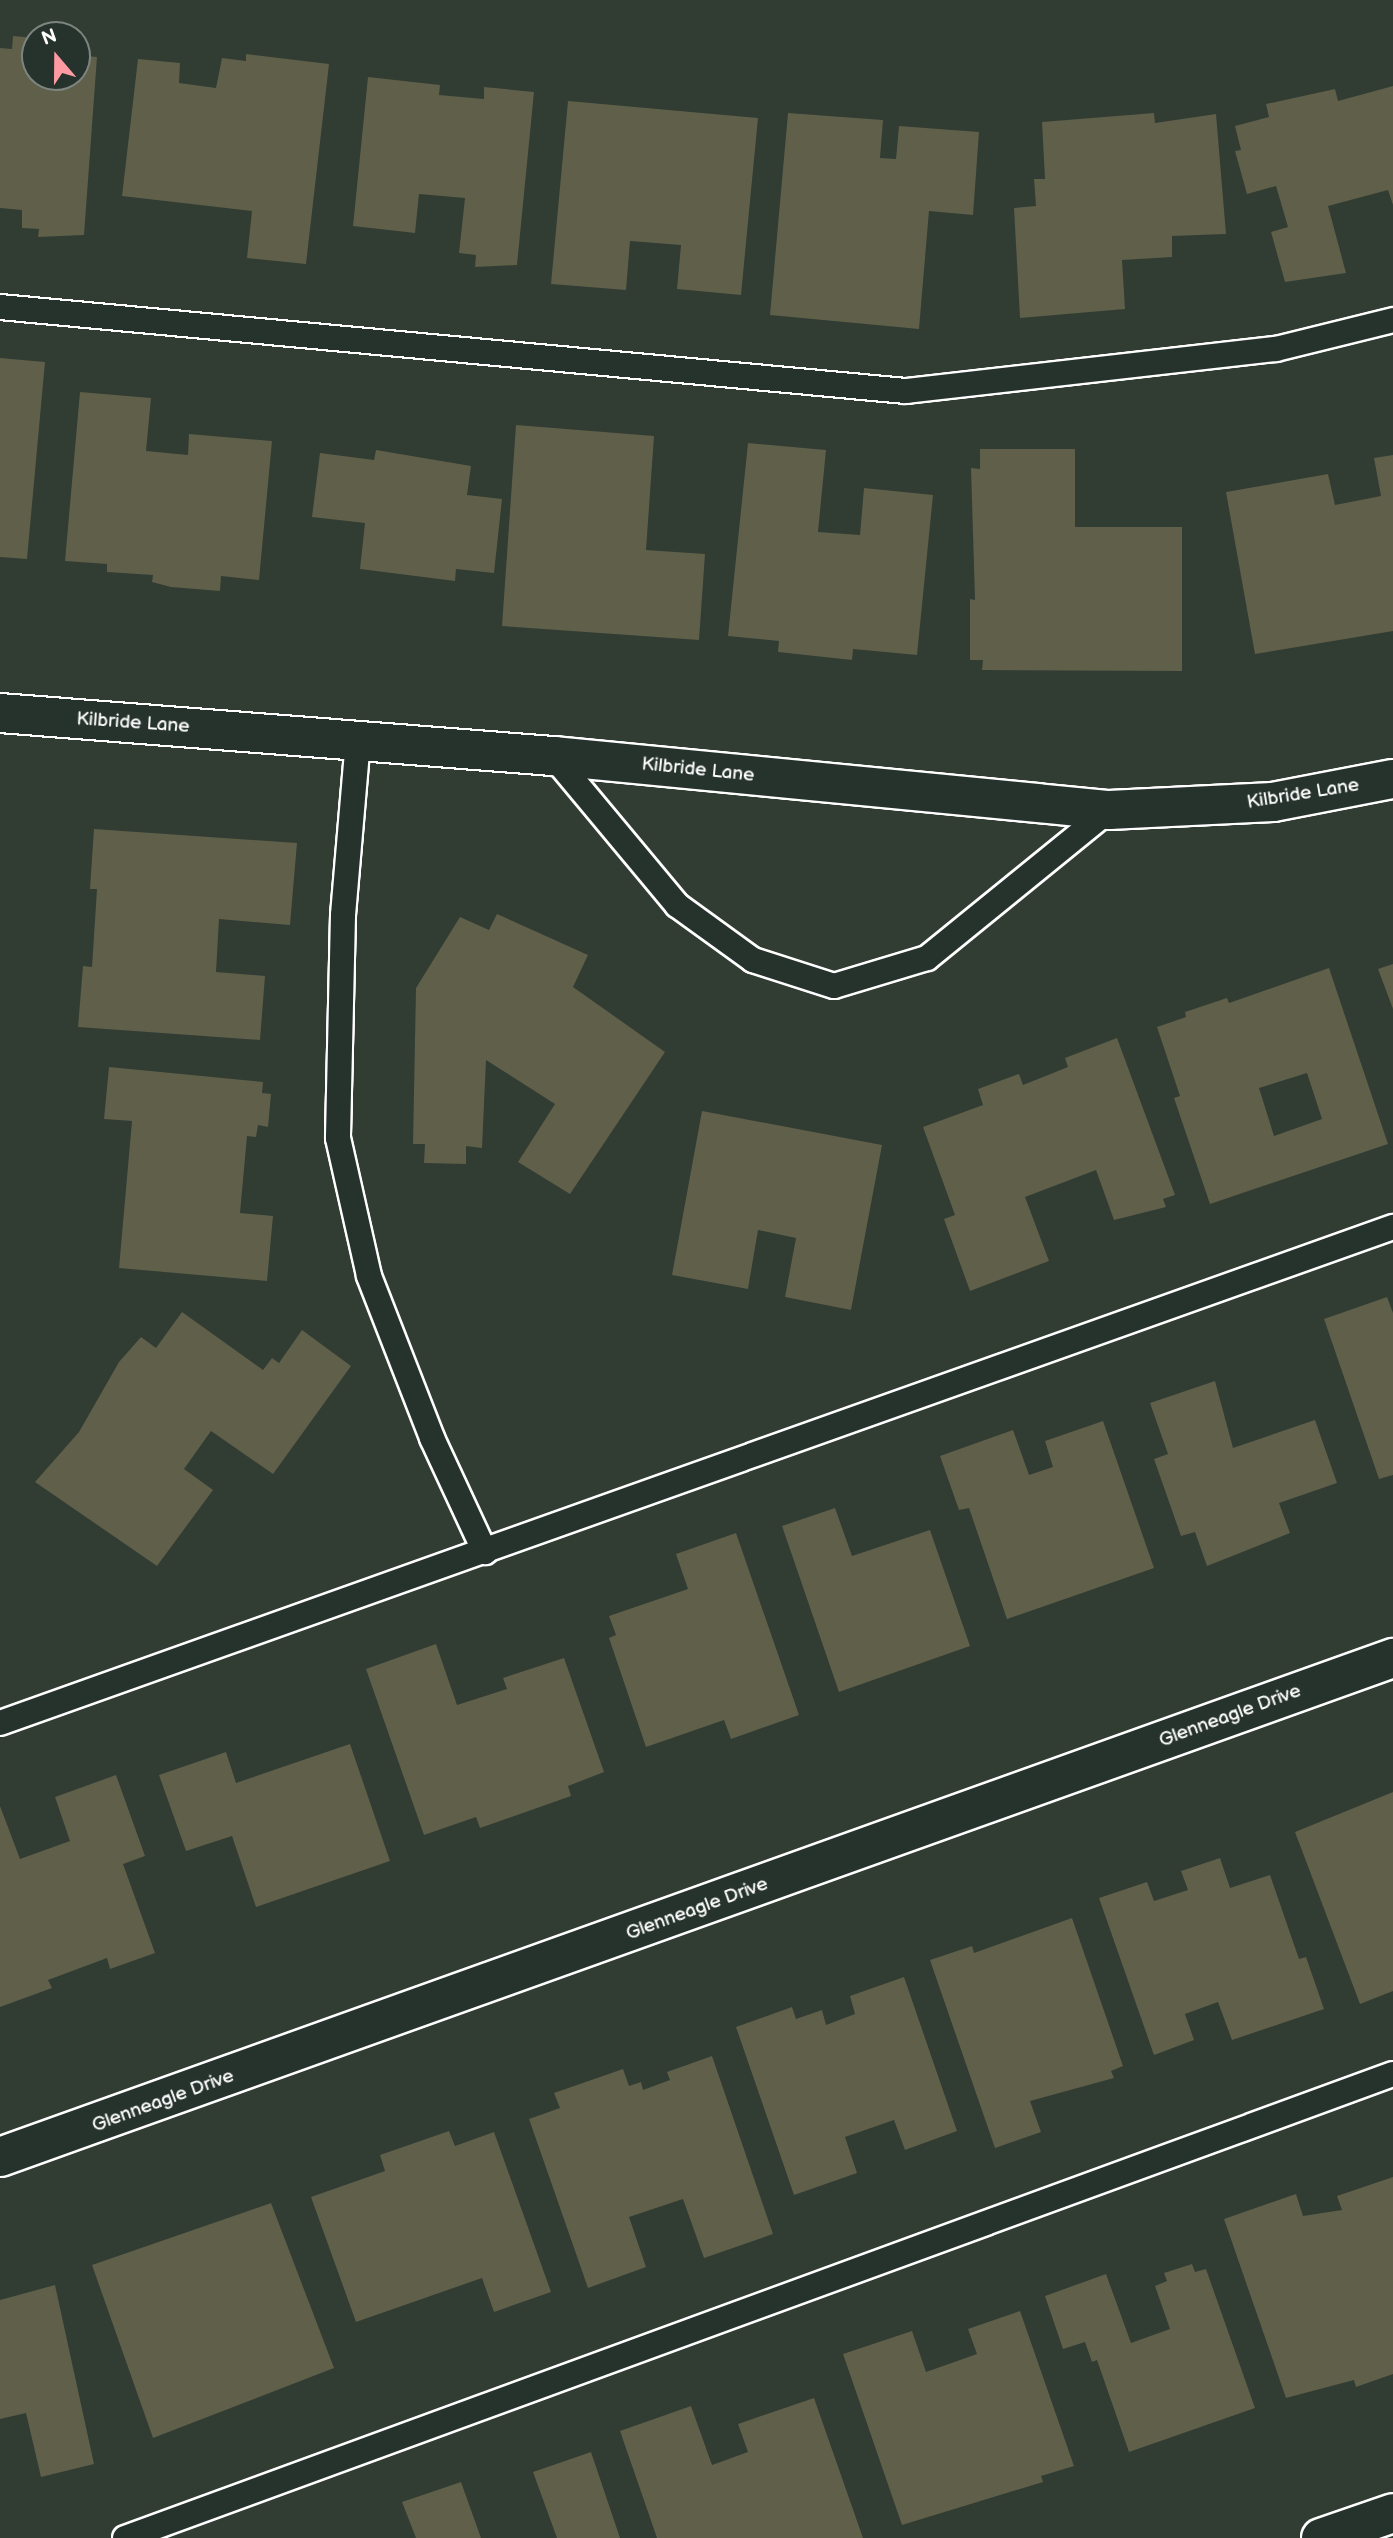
<!DOCTYPE html>
<html>
<head>
<meta charset="utf-8">
<style>
  body { margin:0 }
  #map { position:relative; width:1393px; height:2538px; overflow:hidden; background:#313c33; font-family:"Balsamiq Sans",sans-serif }
  div>[style] { position:absolute }
  .building>* { inset:0; background:#5f5f4a }
  .roads { filter:drop-shadow(2px 0 #fff) drop-shadow(-2px 0 #fff) drop-shadow(0 2px #fff) drop-shadow(0 -2px #fff) }
  .service>* { height:24px; margin:-12px; padding:0 12px; transform-origin:12px; border-radius:12px; background:#26332d }
  .minor>* { height:38px; margin:-19px; padding:0 19px; transform-origin:19px; border-radius:19px; background:#26332d }
  span { translate:-50% -50%; white-space:nowrap; text-align:center; line-height:1.15; -webkit-text-stroke:5px #26332d; paint-order:stroke }
  .street-label { font-size:19px; color:#fff }
  .north { position:absolute; left:21px; top:21px; width:70px; height:70px; box-sizing:border-box; background:#26332d; border:2px solid #7d8581; border-radius:50%; rotate:340deg; font-size:19px; font-weight:700; line-height:28px; text-align:center; color:#fff }
  .north::after { content:''; display:block; margin:auto; width:24px; height:32px; background:#ff9aa2; clip-path:polygon(50% 0,100% 100%,50% 72%,0 100%) }
</style>
</head>
<body>
<div id="map">
  <div class="building">
    <div style="clip-path:polygon(13px 36px,35px 38px,35px 77px,77px 77px,77px 55px,97px 57px,84px 235px,38px 237px,39px 229px,22px 228px,22px 210px,0 208px,0 48px,12px 49px)"></div>
    <div style="clip-path:polygon(246px 54px,329px 64px,306px 264px,247px 258px,252px 211px,122px 196px,138px 59px,180px 63px,179px 83px,216px 88px,222px 58px,246px 61px)"></div>
    <div style="clip-path:polygon(368px 77px,440px 85px,439px 95px,484px 99px,484px 87px,534px 92px,517px 265px,475px 267px,476px 255px,459px 253px,465px 198px,419px 194px,415px 233px,353px 226px)"></div>
    <div style="clip-path:polygon(1393px 86px,1393px 205px,1388px 190px,1328px 206px,1346px 273px,1285px 282px,1271px 232px,1288px 227px,1276px 186px,1247px 194px,1235px 151px,1241px 150px,1235px 126px,1269px 117px,1266px 104px,1335px 89px,1338px 101px)"></div>
    <div style="clip-path:polygon(568px 101px,758px 118px,741px 295px,677px 289px,681px 245px,630px 241px,626px 290px,551px 284px)"></div>
    <div style="clip-path:polygon(788px 113px,883px 120px,880px 158px,896px 159px,899px 126px,979px 132px,973px 215px,929px 211px,919px 329px,770px 315px)"></div>
    <div style="clip-path:polygon(1154px 113px,1155px 123px,1216px 114px,1226px 234px,1172px 236px,1172px 257px,1122px 260px,1125px 309px,1020px 318px,1014px 208px,1036px 206px,1034px 179px,1045px 179px,1042px 122px)"></div>
    <div style="clip-path:polygon(0 358px,45px 362px,27px 559px,0 557px)"></div>
    <div style="clip-path:polygon(80px 392px,151px 398px,146px 451px,188px 455px,189px 434px,272px 441px,259px 580px,221px 576px,220px 591px,171px 587px,152px 582px,153px 575px,107px 572px,107px 564px,65px 561px)"></div>
    <div style="clip-path:polygon(516px 425px,654px 436px,646px 550px,705px 554px,699px 640px,502px 626px)"></div>
    <div style="clip-path:polygon(748px 443px,826px 450px,818px 532px,860px 535px,864px 488px,933px 495px,917px 655px,853px 649px,852px 660px,778px 652px,779px 641px,728px 636px)"></div>
    <div style="clip-path:polygon(980px 449px,1075px 449px,1075px 527px,1182px 527px,1182px 671px,982px 670px,983px 660px,970px 660px,970px 599px,975px 600px,971px 468px,980px 469px)"></div>
    <div style="clip-path:polygon(376px 450px,471px 466px,467px 495px,502px 499px,494px 573px,456px 569px,455px 581px,360px 569px,365px 523px,312px 517px,320px 453px,374px 460px)"></div>
    <div style="clip-path:polygon(1393px 455px,1393px 631px,1255px 654px,1226px 492px,1328px 474px,1335px 505px,1381px 496px,1374px 458px)"></div>
    <div style="clip-path:polygon(94px 829px,297px 843px,290px 925px,219px 919px,216px 972px,265px 976px,260px 1040px,78px 1027px,83px 966px,92px 967px,97px 889px,90px 889px)"></div>
    <div style="clip-path:polygon(497px 914px,588px 955px,573px 987px,665px 1052px,570px 1194px,518px 1162px,555px 1104px,486px 1060px,482px 1148px,466px 1146px,466px 1164px,424px 1163px,425px 1144px,413px 1144px,416px 988px,460px 917px,489px 930px)"></div>
    <div style="clip-path:polygon(1393px 964px,1393px 1009px,1378px 969px)"></div>
    <div style="clip-path:polygon(evenodd,1329px 968px,1388px 1144px,1210px 1204px,1174px 1098px,1180px 1096px,1157px 1027px,1186px 1017px,1185px 1012px,1227px 998px,1229px 1003px,1329px 968px,1307px 1073px,1322px 1119px,1274px 1136px,1259px 1088px,1307px 1073px)"></div>
    <div style="clip-path:polygon(1117px 1038px,1175px 1195px,1163px 1199px,1166px 1207px,1114px 1220px,1096px 1170px,1025px 1197px,1049px 1261px,970px 1291px,944px 1219px,955px 1215px,923px 1127px,983px 1105px,978px 1089px,1019px 1074px,1023px 1085px,1068px 1067px,1065px 1058px)"></div>
    <div style="clip-path:polygon(109px 1067px,263px 1082px,262px 1093px,271px 1094px,268px 1127px,258px 1125px,256px 1137px,247px 1136px,240px 1213px,273px 1216px,267px 1281px,119px 1268px,132px 1121px,104px 1119px)"></div>
    <div style="clip-path:polygon(702px 1111px,882px 1145px,851px 1310px,785px 1297px,796px 1238px,758px 1230px,748px 1289px,672px 1275px)"></div>
    <div style="clip-path:polygon(1387px 1297px,1393px 1313px,1393px 1475px,1379px 1479px,1324px 1319px)"></div>
    <div style="clip-path:polygon(182px 1312px,263px 1370px,272px 1358px,279px 1363px,302px 1330px,351px 1366px,273px 1474px,211px 1431px,184px 1469px,213px 1490px,157px 1566px,35px 1482px,79px 1432px,119px 1362px,141px 1337px,156px 1348px)"></div>
    <div style="clip-path:polygon(1215px 1381px,1233px 1448px,1315px 1420px,1337px 1483px,1279px 1503px,1290px 1533px,1207px 1566px,1195px 1532px,1181px 1536px,1154px 1459px,1168px 1454px,1150px 1403px)"></div>
    <div style="clip-path:polygon(1103px 1421px,1154px 1568px,1007px 1619px,969px 1508px,959px 1510px,940px 1456px,1013px 1430px,1029px 1475px,1053px 1467px,1045px 1441px)"></div>
    <div style="clip-path:polygon(835px 1508px,852px 1556px,930px 1530px,970px 1646px,839px 1692px,782px 1526px)"></div>
    <div style="clip-path:polygon(736px 1533px,799px 1715px,731px 1739px,724px 1720px,646px 1747px,609px 1638px,616px 1635px,609px 1616px,688px 1589px,676px 1554px)"></div>
    <div style="clip-path:polygon(436px 1644px,457px 1705px,507px 1689px,503px 1678px,564px 1658px,604px 1772px,568px 1786px,571px 1796px,480px 1828px,476px 1817px,424px 1835px,366px 1669px)"></div>
    <div style="clip-path:polygon(350px 1744px,390px 1861px,256px 1907px,232px 1836px,186px 1851px,159px 1775px,226px 1752px,236px 1783px)"></div>
    <div style="clip-path:polygon(116px 1775px,145px 1856px,123px 1864px,155px 1953px,110px 1969px,107px 1958px,48px 1980px,52px 1988px,0 2007px,0 1806px,20px 1859px,70px 1841px,55px 1797px)"></div>
    <div style="clip-path:polygon(1393px 1792px,1393px 1991px,1360px 2004px,1295px 1832px)"></div>
    <div style="clip-path:polygon(1220px 1858px,1230px 1888px,1270px 1875px,1299px 1959px,1306px 1957px,1324px 2009px,1232px 2040px,1218px 2002px,1185px 2014px,1194px 2040px,1154px 2055px,1099px 1898px,1147px 1882px,1154px 1901px,1188px 1890px,1181px 1871px)"></div>
    <div style="clip-path:polygon(1072px 1918px,1123px 2066px,1111px 2071px,1114px 2078px,1030px 2101px,1041px 2132px,995px 2148px,930px 1960px,972px 1946px,974px 1953px)"></div>
    <div style="clip-path:polygon(904px 1977px,957px 2131px,905px 2150px,894px 2120px,845px 2137px,857px 2173px,794px 2195px,736px 2027px,792px 2007px,796px 2019px,822px 2010px,826px 2025px,855px 2014px,850px 1996px)"></div>
    <div style="clip-path:polygon(712px 2056px,773px 2234px,704px 2258px,683px 2199px,629px 2217px,646px 2267px,588px 2288px,529px 2119px,560px 2108px,554px 2093px,623px 2069px,629px 2086px,641px 2082px,643px 2090px,670px 2080px,667px 2072px)"></div>
    <div style="clip-path:polygon(449px 2131px,455px 2146px,494px 2132px,551px 2292px,494px 2312px,482px 2278px,356px 2322px,311px 2197px,385px 2171px,380px 2155px)"></div>
    <div style="clip-path:polygon(1393px 2177px,1393px 2374px,1356px 2387px,1354px 2380px,1286px 2398px,1224px 2219px,1296px 2194px,1303px 2216px,1342px 2210px,1337px 2196px)"></div>
    <div style="clip-path:polygon(271px 2203px,334px 2368px,153px 2438px,92px 2265px)"></div>
    <div style="clip-path:polygon(1192px 2264px,1195px 2272px,1206px 2269px,1255px 2408px,1129px 2452px,1097px 2360px,1092px 2362px,1085px 2342px,1063px 2349px,1045px 2296px,1106px 2274px,1131px 2343px,1170px 2329px,1155px 2286px,1167px 2281px,1164px 2273px)"></div>
    <div style="clip-path:polygon(55px 2285px,94px 2464px,41px 2477px,26px 2413px,0 2419px,0 2300px)"></div>
    <div style="clip-path:polygon(1020px 2311px,1074px 2466px,1041px 2476px,1043px 2482px,902px 2525px,843px 2354px,912px 2331px,926px 2372px,977px 2354px,968px 2329px)"></div>
    <div style="clip-path:polygon(814px 2398px,863px 2538px,657px 2538px,620px 2431px,691px 2406px,712px 2465px,748px 2452px,738px 2424px)"></div>
    <div style="clip-path:polygon(591px 2452px,620px 2538px,557px 2538px,533px 2472px)"></div>
    <div style="clip-path:polygon(461px 2482px,481px 2538px,416px 2538px,402px 2502px)"></div>
  </div>
  <div class="roads">
    <div class="service">
      <div style="left:0;top:307px;width:910px;rotate:5.3deg"></div>
      <div style="left:906px;top:391px;width:372px;rotate:-6.5deg"></div>
      <div style="left:1276px;top:349px;width:121px;rotate:-13.9deg"></div>
      <div style="left:358px;top:740px;width:176px;rotate:94.9deg"></div>
      <div style="left:343px;top:915px;width:223px;rotate:91.3deg"></div>
      <div style="left:338px;top:1138px;width:141px;rotate:77.3deg"></div>
      <div style="left:369px;top:1276px;width:174px;rotate:68.7deg"></div>
      <div style="left:432px;top:1438px;width:126px;rotate:65.1deg"></div>
      <div style="left:553px;top:756px;width:194px;rotate:50.2deg"></div>
      <div style="left:677px;top:905px;width:94px;rotate:35.9deg"></div>
      <div style="left:753px;top:960px;width:85px;rotate:17.8deg"></div>
      <div style="left:834px;top:986px;width:97px;rotate:-16.8deg"></div>
      <div style="left:927px;top:958px;width:235px;rotate:-39.1deg"></div>
      <div style="left:0;top:1723px;width:1479px;rotate:-19.6deg"></div>
      <div style="left:125px;top:2538px;width:1350px;rotate:-20.1deg"></div>
    </div>
    <div class="minor">
      <div style="left:0;top:713px;width:555px;rotate:4.45deg"></div>
      <div style="left:553px;top:756px;width:559px;rotate:5.55deg"></div>
      <div style="left:1109px;top:810px;width:164px;rotate:-2.8deg"></div>
      <div style="left:1273px;top:802px;width:122px;rotate:-10.9deg"></div>
      <div style="left:0;top:2157px;width:1480px;rotate:-19.71deg"></div>
      <div style="left:1321px;top:2538px;width:76px;rotate:-19.1deg"></div>
    </div>
  </div>
  <div class="street-label">
    <span style="left:133px;top:723px;rotate:4deg">Kilbride Lane</span>
    <span style="left:698px;top:770px;rotate:6deg">Kilbride Lane</span>
    <span style="left:1303px;top:794px;rotate:-9deg">Kilbride Lane</span>
    <span style="left:1230px;top:1716px;rotate:-20deg">Glenneagle Drive</span>
    <span style="left:697px;top:1909px;rotate:-20deg">Glenneagle Drive</span>
    <span style="left:163px;top:2101px;rotate:-20deg">Glenneagle Drive</span>
  </div>
  <div class="north">N</div>
</div>
</body>
</html>
